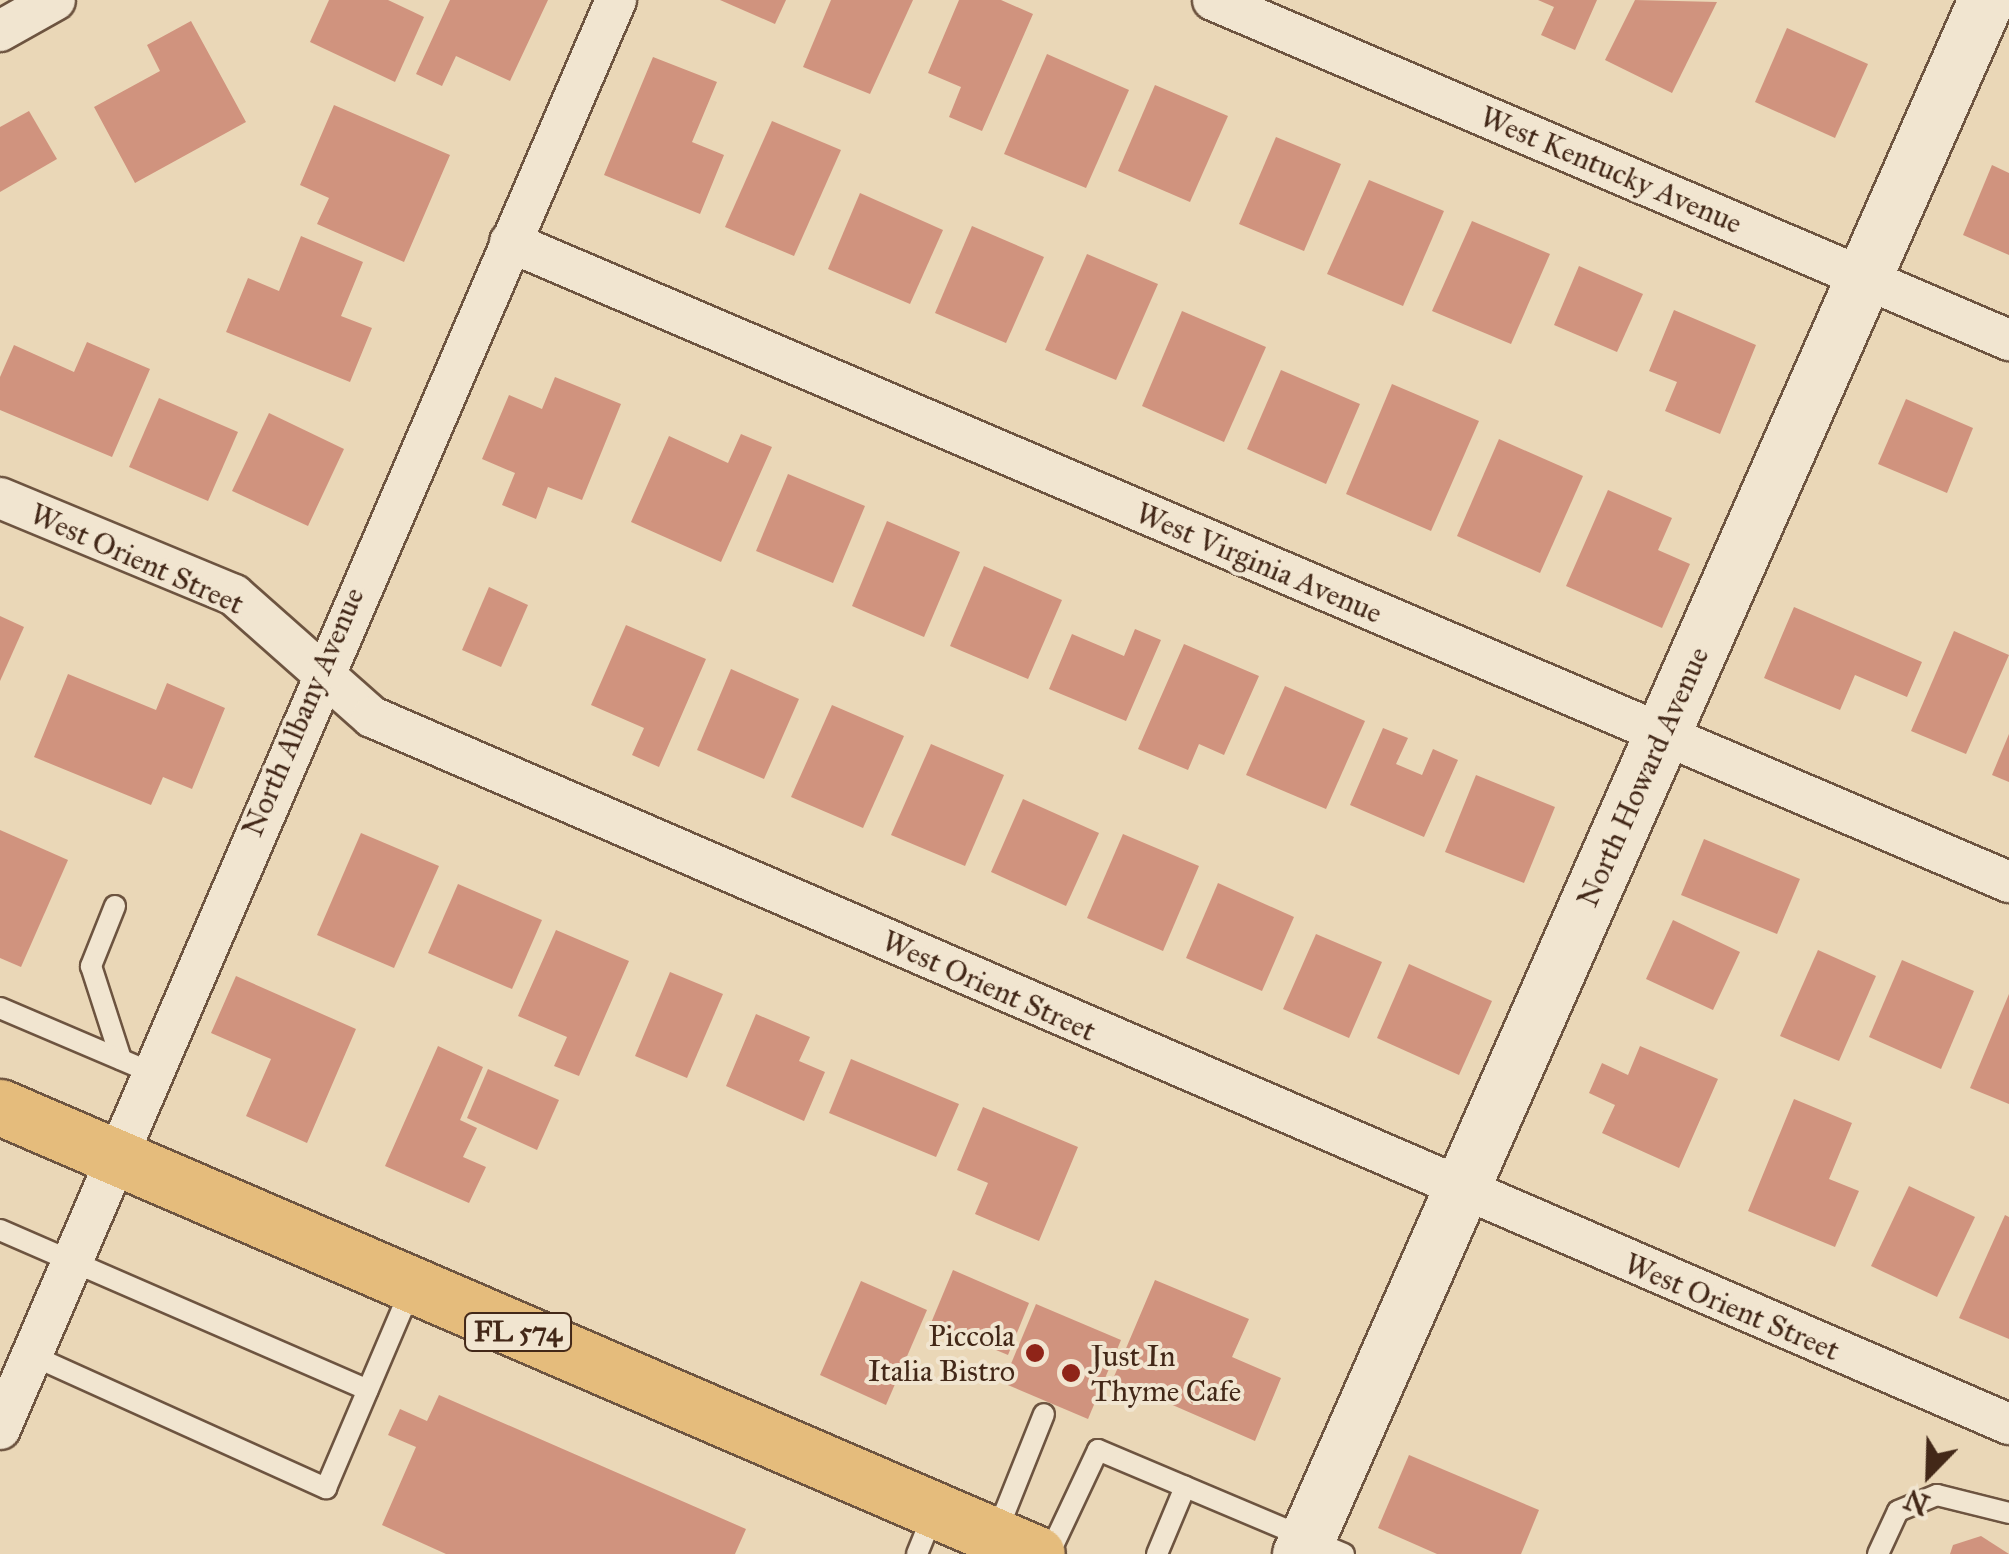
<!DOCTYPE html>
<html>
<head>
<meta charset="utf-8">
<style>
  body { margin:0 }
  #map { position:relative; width:2009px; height:1554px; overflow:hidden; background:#ead7b7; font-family:"IM FELL Great Primer",serif }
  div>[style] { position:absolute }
  .building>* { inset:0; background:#d0937e }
  .roads { filter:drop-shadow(2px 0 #6d5440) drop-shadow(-2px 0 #6d5440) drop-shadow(0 2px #6d5440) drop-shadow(0 -2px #6d5440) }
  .lane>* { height:20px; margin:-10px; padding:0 10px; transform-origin:10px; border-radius:10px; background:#f1e5d0 }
  .street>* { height:40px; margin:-20px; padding:0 20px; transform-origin:20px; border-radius:20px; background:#f1e5d0 }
  .secondary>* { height:55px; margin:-27.5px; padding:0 27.5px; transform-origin:27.5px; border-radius:27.5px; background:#f1e5d0 }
  .primary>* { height:55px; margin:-27.5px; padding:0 27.5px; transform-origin:27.5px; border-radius:27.5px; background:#e5bc7c }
  .dots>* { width:28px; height:28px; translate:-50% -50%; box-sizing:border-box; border:5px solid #f1e5d0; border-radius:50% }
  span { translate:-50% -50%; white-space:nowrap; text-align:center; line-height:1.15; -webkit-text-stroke:8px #f1e5d0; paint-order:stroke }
  .shield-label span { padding:2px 8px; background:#f1e5d0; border:2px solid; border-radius:8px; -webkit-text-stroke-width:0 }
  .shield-label { font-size:28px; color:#432818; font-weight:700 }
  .street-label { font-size:30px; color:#432818 }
  .poi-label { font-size:30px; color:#432818 }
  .right { translate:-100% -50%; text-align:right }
  .left { translate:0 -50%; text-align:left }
  .north { position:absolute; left:1879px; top:1424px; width:100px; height:100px; -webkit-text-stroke:8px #f1e5d0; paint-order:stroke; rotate:203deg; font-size:28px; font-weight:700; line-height:40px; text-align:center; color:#432818 }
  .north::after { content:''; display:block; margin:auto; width:35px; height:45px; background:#432818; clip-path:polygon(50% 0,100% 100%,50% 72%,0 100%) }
</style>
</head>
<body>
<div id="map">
  <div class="building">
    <div style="clip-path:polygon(329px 0,388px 0,424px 17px,395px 82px,310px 42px)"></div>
    <div style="clip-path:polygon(450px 0,548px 0,510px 81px,456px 56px,442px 86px,416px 74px)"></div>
    <div style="clip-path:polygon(720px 0,786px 0,775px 24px)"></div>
    <div style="clip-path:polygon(831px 0,913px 0,870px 94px,803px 67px)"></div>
    <div style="clip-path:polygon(959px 0,1001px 0,1033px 14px,982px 131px,949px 117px,961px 87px,928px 73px)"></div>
    <div style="clip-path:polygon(1538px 0,1597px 0,1575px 50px,1541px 35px,1554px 7px)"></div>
    <div style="clip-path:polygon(1635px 0,1717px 2px,1672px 93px,1605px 60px)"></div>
    <div style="clip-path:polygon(191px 21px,246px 122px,135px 183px,94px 107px,160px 71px,147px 45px)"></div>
    <div style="clip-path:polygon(1787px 28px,1868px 64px,1835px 138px,1755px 102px)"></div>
    <div style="clip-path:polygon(1047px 54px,1129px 90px,1086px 188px,1004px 154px)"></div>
    <div style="clip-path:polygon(653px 57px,717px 82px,692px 142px,724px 155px,700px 214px,604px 175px)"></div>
    <div style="clip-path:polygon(1155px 85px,1228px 116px,1190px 202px,1118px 171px)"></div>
    <div style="clip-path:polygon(334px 105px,450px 155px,404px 262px,317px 224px,329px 198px,300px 185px)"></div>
    <div style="clip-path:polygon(29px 111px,57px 159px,0 192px,0 127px)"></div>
    <div style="clip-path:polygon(772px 121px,841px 150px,794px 256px,725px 227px)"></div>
    <div style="clip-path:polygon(1276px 137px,1341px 164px,1304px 251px,1239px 224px)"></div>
    <div style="clip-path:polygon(1992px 165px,2009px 173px,2009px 255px,1963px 235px)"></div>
    <div style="clip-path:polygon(1369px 180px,1444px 211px,1403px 306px,1327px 274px)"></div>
    <div style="clip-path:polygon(860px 193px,943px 230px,910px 304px,828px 269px)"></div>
    <div style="clip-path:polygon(1472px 221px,1550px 254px,1511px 344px,1432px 311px)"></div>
    <div style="clip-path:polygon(972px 226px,1044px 257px,1006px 343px,935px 313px)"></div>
    <div style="clip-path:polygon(301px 236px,363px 262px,341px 316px,372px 328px,350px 382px,226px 332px,248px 278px,279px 291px)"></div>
    <div style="clip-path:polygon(1087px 254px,1158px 284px,1116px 380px,1045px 350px)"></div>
    <div style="clip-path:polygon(1579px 266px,1643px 294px,1617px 352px,1554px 325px)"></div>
    <div style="clip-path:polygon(1674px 310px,1756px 345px,1720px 434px,1665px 411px,1677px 382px,1649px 371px)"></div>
    <div style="clip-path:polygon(1182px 311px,1266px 347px,1224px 442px,1142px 406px)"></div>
    <div style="clip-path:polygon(87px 342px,150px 369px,112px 457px,0 410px,0 377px,14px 345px,74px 372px)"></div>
    <div style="clip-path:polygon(1281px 370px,1360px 404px,1326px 484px,1247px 449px)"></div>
    <div style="clip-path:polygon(555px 377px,621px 404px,582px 500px,548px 487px,536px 519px,502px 505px,515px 473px,482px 459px,509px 395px,542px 409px)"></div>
    <div style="clip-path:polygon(1392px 384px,1479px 421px,1431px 531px,1346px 494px)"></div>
    <div style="clip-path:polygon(159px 398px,238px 432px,208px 501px,129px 467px)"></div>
    <div style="clip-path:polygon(1906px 399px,1973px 428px,1947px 493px,1878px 464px)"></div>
    <div style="clip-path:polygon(269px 413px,344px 449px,308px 526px,232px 491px)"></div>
    <div style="clip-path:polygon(741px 434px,772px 447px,721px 562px,631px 522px,669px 436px,728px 463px)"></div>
    <div style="clip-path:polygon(1499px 439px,1583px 476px,1540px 573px,1457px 536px)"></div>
    <div style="clip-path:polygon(788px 474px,865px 506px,833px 583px,756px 551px)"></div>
    <div style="clip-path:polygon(1608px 490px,1672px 518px,1658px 550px,1690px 564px,1662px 628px,1566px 586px)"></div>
    <div style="clip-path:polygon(887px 521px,960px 552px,924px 637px,852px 606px)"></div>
    <div style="clip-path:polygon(984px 566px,1062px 600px,1028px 679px,950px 646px)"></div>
    <div style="clip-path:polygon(489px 587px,528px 605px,501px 667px,462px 650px)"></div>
    <div style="clip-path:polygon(1794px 607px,1922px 662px,1907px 697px,1855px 675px,1840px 710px,1764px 678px)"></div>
    <div style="clip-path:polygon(0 616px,24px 627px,0 681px)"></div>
    <div style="clip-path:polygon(626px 625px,706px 659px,659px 767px,632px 755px,644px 728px,591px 705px)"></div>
    <div style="clip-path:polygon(1135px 629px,1161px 640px,1126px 721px,1049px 689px,1072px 634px,1124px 656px)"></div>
    <div style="clip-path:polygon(1954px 631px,2009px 655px,1966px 754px,1911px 731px)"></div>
    <div style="clip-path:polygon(1184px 644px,1259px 676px,1224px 755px,1199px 744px,1188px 770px,1138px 749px)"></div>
    <div style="clip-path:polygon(731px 669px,799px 699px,764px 779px,697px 750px)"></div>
    <div style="clip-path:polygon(68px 674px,156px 710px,167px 683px,225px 708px,192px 789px,163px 777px,151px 805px,34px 757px)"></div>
    <div style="clip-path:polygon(1285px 686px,1365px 721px,1326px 809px,1246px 775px)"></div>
    <div style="clip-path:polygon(832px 705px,904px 736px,863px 828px,791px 797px)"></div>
    <div style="clip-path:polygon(1383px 728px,1408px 738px,1396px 764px,1422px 775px,1433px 749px,1458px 760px,1424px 837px,1350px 805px)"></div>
    <div style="clip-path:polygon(2009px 734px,2009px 782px,1992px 775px)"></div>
    <div style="clip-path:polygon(931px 744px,1004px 775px,965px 866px,891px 835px)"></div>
    <div style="clip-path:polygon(1476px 775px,1555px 807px,1524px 883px,1445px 852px)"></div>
    <div style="clip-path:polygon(1023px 799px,1099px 833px,1066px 906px,991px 872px)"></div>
    <div style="clip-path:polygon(0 830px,68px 860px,21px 967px,0 958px)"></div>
    <div style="clip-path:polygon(361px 833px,439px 866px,394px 968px,317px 935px)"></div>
    <div style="clip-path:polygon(1123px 834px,1199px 866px,1163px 951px,1087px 918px)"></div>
    <div style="clip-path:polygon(1704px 839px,1800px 879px,1777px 934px,1681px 895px)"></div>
    <div style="clip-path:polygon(1218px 883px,1294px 917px,1262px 991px,1186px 958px)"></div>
    <div style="clip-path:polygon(458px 884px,542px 920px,512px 989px,428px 953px)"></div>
    <div style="clip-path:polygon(1673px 920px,1740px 952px,1713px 1010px,1646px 979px)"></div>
    <div style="clip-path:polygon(556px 930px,629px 961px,579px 1076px,554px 1066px,567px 1037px,518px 1016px)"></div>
    <div style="clip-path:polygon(1316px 934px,1382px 962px,1349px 1038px,1283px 1009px)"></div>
    <div style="clip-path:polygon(1818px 950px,1876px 976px,1839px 1061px,1780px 1036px)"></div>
    <div style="clip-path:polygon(1902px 960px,1974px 991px,1941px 1069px,1869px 1037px)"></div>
    <div style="clip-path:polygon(1409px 964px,1492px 1001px,1459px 1075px,1377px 1038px)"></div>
    <div style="clip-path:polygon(670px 972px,723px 994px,687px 1078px,635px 1056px)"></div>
    <div style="clip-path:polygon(236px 976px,356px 1029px,307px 1143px,246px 1116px,271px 1059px,211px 1033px)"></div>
    <div style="clip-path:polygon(2009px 994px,2009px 1104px,1970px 1088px)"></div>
    <div style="clip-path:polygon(756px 1014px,810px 1037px,799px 1061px,825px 1072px,804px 1121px,726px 1086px)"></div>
    <div style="clip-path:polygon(438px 1046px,483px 1067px,460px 1120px,477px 1128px,463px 1157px,486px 1167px,469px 1203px,385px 1166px)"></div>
    <div style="clip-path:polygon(1640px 1046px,1718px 1079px,1679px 1168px,1602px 1133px,1615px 1105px,1589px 1093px,1602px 1063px,1628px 1075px)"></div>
    <div style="clip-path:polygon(851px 1059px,959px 1104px,936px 1157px,829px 1113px)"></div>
    <div style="clip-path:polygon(488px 1069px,559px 1100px,537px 1150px,467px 1118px)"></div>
    <div style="clip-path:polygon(1794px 1099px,1852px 1123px,1829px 1179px,1859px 1191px,1835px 1247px,1748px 1211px)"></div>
    <div style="clip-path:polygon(983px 1107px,1078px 1147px,1039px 1241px,975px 1214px,988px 1183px,957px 1170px)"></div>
    <div style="clip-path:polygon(1909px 1186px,1975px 1217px,1937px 1297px,1871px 1266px)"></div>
    <div style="clip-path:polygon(2005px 1215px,2009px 1217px,2009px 1339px,1959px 1318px)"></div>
    <div style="clip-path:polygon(953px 1270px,1029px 1303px,1008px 1355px,931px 1323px)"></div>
    <div style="clip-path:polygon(1155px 1280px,1249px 1319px,1232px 1357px,1281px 1378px,1255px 1441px,1113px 1379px)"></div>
    <div style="clip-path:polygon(861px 1281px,927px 1310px,886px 1405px,820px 1375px)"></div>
    <div style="clip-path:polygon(1036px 1304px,1121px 1340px,1088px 1419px,1003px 1383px)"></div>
    <div style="clip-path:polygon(439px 1395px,746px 1529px,735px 1554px,446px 1554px,382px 1525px,416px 1447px,388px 1435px,400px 1409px,427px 1421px)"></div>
    <div style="clip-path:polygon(1409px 1455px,1539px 1510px,1521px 1554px,1437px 1554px,1378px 1528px)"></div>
    <div style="clip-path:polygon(1981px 1536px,2009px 1554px,1950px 1554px,1953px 1545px)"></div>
  </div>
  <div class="roads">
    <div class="lane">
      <div style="left:115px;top:906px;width:65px;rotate:111.8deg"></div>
      <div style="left:91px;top:966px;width:98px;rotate:72.1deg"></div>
      <div style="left:0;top:1008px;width:161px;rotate:23.1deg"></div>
      <div style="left:0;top:1230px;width:401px;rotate:23.5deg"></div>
      <div style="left:31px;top:1355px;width:324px;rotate:24.3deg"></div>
      <div style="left:326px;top:1488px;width:220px;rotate:-66.9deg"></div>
      <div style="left:996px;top:1534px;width:129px;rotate:-68.2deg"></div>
      <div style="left:917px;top:1554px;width:45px;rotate:-68deg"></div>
      <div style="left:1049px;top:1554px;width:115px;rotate:-64.8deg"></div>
      <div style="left:1098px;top:1450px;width:267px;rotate:22.9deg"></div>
      <div style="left:1157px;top:1554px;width:73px;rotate:-67.3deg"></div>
      <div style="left:1878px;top:1554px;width:47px;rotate:-65.1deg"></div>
      <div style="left:1898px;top:1511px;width:42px;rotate:-22.3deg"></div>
      <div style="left:1937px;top:1495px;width:74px;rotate:14deg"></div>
    </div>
    <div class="street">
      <div style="left:1213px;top:0;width:866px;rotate:23.13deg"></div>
      <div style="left:0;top:31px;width:63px;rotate:-29.4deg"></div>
      <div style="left:510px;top:242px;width:1630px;rotate:23.12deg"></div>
      <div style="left:0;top:498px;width:253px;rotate:22.5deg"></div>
      <div style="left:234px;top:595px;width:184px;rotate:41.5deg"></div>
      <div style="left:372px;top:717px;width:1783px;rotate:23.36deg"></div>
      <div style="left:0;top:1429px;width:1556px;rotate:-66.68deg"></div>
    </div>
    <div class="secondary">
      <div style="left:1300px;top:1554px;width:1699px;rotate:-66.18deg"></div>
    </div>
    <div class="primary">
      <div style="left:0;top:1107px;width:1129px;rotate:23.32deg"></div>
    </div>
  </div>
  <div class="dots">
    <div style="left:1035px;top:1353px;background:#8f2418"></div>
    <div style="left:1071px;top:1373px;background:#8f2418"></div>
  </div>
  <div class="shield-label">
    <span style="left:518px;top:1332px">FL 574</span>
  </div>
  <div class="street-label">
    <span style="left:1611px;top:170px;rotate:23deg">West Kentucky Avenue</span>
    <span style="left:137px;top:559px;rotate:24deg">West Orient Street</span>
    <span style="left:1259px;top:563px;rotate:23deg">West Virginia Avenue</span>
    <span style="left:303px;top:712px;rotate:-67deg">North Albany Avenue</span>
    <span style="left:1643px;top:777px;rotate:-66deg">North Howard Avenue</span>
    <span style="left:989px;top:986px;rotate:24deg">West Orient Street</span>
    <span style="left:1732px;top:1307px;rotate:23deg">West Orient Street</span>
  </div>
  <div class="poi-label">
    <span class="right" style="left:1015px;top:1353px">Piccola<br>Italia Bistro</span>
    <span class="left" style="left:1091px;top:1373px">Just In<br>Thyme Cafe</span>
  </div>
  <div class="north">N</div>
</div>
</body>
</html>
